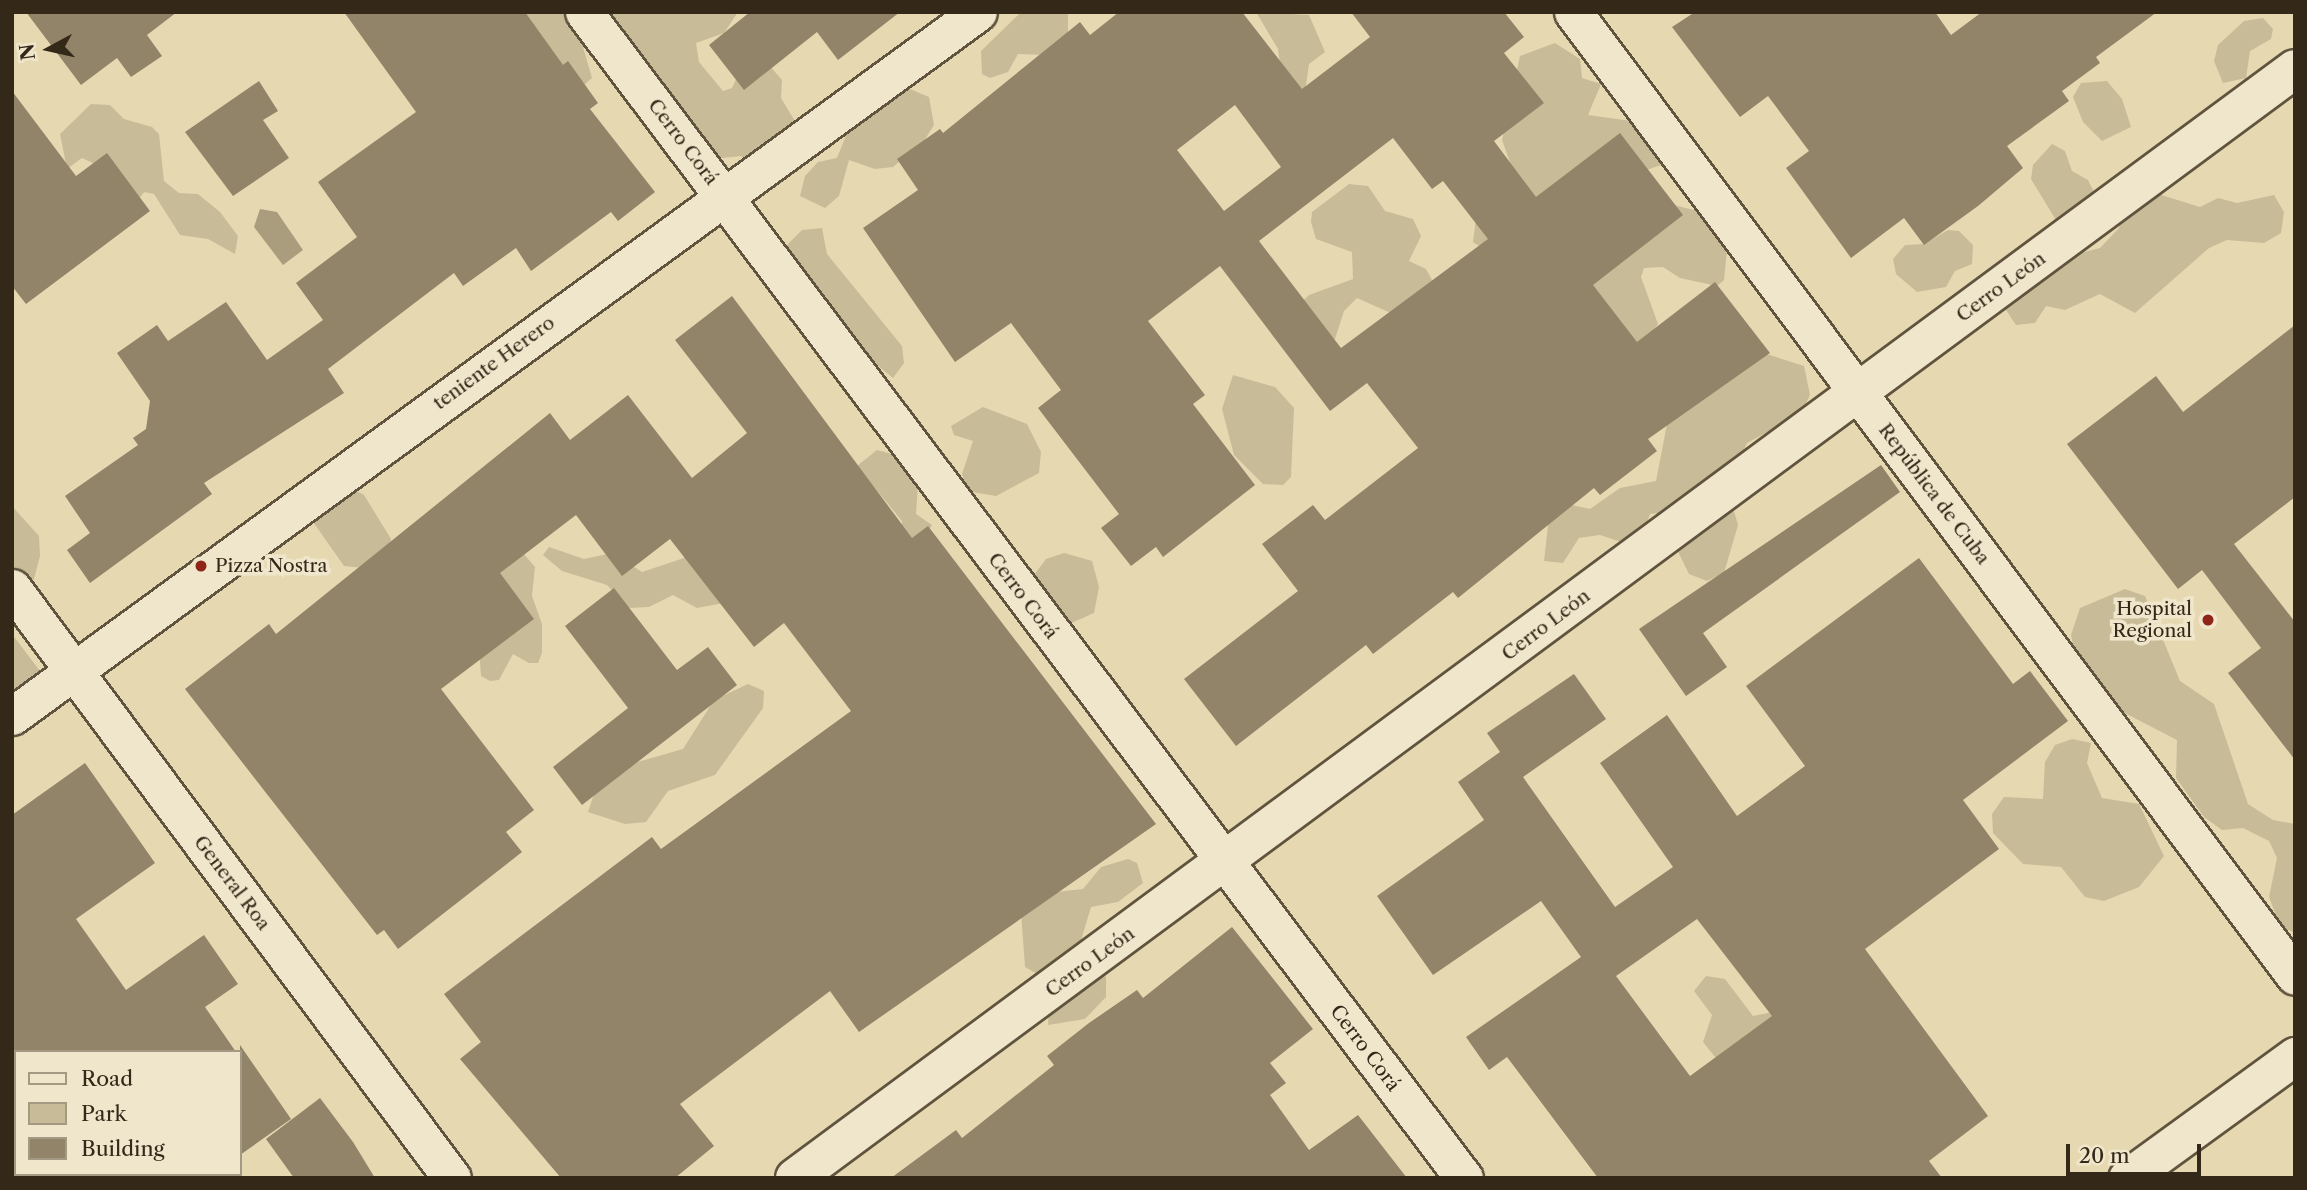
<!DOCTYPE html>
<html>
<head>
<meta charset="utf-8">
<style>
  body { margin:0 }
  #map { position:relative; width:2307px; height:1190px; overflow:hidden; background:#e6d9b1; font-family:"Libre Caslon Text",serif }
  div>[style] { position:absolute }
  .green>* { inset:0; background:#c8bb97 }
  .water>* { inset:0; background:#a99d7d }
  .building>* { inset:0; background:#918468 }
  .roads { filter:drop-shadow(2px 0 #60543e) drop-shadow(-2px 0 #60543e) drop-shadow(0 2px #60543e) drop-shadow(0 -2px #60543e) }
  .minor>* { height:37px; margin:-18.5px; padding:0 18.5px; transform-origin:18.5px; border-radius:18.5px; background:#efe6cc }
  .tertiary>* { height:38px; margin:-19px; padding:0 19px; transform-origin:19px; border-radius:19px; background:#efe6cc }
  .dots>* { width:19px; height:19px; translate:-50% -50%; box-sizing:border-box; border:4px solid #efe6cc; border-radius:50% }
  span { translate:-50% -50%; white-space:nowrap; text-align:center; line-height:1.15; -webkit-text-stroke:7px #efe6cc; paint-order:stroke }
  .street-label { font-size:19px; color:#342818 }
  .poi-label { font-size:19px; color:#342818 }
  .left { translate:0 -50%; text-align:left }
  .right { translate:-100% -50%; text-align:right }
  .frame { position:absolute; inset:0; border:14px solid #342818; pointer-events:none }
  .legend { position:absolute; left:14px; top:1050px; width:228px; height:126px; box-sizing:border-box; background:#efe6cc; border:2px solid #a49a84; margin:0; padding:9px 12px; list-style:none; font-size:21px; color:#342818 }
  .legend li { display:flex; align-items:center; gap:14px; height:35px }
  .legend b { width:35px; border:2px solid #a49a84 }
  .north { position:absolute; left:14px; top:14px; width:70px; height:70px; -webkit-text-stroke:5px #efe6cc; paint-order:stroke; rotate:262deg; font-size:19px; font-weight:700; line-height:28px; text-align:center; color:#342818 }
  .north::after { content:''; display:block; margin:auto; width:24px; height:32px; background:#342818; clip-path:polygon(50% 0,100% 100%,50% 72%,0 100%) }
  .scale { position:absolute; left:2066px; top:1144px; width:135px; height:32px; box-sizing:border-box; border:4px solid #342818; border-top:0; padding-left:9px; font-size:21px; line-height:24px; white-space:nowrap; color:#342818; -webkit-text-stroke:5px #efe6cc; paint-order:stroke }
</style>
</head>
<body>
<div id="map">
  <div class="green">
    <div style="clip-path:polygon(490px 12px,738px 12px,724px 33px,696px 43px,699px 62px,723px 91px,732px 88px,749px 52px,769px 65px,782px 80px,781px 98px,796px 123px,757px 168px,741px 156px,712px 159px,591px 36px,583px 47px,592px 78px,577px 91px)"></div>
    <div style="clip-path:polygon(1021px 12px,1068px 12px,1068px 37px,1046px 55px,1018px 54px,1008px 72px,990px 78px,982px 74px,981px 51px)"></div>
    <div style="clip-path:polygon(1256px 12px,1309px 15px,1325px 52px,1309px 64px,1305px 93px,1283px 87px,1278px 49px)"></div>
    <div style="clip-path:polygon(2263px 18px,2273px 29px,2271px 39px,2250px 51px,2246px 78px,2223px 83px,2214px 61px,2218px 45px,2244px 21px)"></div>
    <div style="clip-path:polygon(1555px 43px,1580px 59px,1582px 78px,1601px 84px,1588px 115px,1646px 123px,1667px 163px,1632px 175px,1665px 203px,1702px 212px,1728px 240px,1724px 280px,1717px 286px,1680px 278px,1663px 267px,1644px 268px,1641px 277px,1658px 324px,1647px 339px,1629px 345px,1473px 242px,1477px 210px,1512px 168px,1502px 140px,1520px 56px)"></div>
    <div style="clip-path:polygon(2107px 81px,2122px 99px,2131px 127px,2102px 141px,2083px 122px,2073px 97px,2081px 83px)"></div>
    <div style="clip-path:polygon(903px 86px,929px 97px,934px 125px,924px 141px,893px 167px,875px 169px,849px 160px,839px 196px,825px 208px,800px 196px,805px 176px,818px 162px,837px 158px,855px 113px)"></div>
    <div style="clip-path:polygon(91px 104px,110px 105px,124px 119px,152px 127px,159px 134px,164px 181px,179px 193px,198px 194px,220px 212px,238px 236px,235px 254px,208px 239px,180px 235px,154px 194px,144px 192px,139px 199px,99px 166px,82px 158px,67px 169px,60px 134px)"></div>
    <div style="clip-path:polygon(2052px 144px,2065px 151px,2072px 171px,2088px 180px,2096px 196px,2059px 225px,2031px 179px,2033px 165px)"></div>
    <div style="clip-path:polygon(1349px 184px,1368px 186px,1385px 211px,1413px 219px,1421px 236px,1409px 261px,1426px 269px,1437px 289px,1393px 314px,1357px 298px,1344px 311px,1335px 339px,1325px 341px,1295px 308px,1309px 295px,1353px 279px,1352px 252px,1316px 239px,1311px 222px,1312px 212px)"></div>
    <div style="clip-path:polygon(2155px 193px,2200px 207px,2218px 198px,2237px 203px,2274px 195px,2284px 212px,2281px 233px,2264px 243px,2227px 240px,2209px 248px,2135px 313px,2100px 294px,2065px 310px,2046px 306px,2035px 323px,2016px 325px,2006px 310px,2015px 293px,2032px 288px,2034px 265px,2100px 248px,2119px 228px,2124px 210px)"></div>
    <div style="clip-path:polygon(822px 228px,827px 254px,902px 346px,904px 363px,893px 378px,855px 347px,785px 247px,802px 230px)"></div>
    <div style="clip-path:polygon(1948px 230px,1959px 231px,1973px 245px,1972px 264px,1955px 271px,1946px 287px,1917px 292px,1896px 274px,1893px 259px,1905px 245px,1924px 244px)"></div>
    <div style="clip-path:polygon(1757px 351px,1804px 366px,1810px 395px,1801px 414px,1747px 443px,1727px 487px,1738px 525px,1724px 573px,1707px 581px,1689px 574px,1659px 513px,1650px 514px,1643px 534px,1627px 544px,1600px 535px,1579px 538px,1563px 563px,1544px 561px,1549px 517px,1572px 505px,1590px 509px,1620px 488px,1656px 481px,1668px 419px)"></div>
    <div style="clip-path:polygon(1233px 375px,1275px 387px,1294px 408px,1291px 477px,1283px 485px,1263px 484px,1234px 455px,1222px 409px)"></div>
    <div style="clip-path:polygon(983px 407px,1027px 424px,1041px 452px,1039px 473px,996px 496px,967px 491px,962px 474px,973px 441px,954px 435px,951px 426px)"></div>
    <div style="clip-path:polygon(877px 450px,896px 455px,918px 484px,916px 514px,932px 525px,923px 541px,901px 540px,902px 521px,857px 466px)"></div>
    <div style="clip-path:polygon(347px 486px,364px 495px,391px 539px,389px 550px,364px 568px,344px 566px,311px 519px)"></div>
    <div style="clip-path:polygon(12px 506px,39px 536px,40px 556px,34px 579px,22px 596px,12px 598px)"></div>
    <div style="clip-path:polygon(549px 547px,584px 559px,612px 553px,642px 572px,687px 557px,724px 603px,697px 608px,673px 595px,649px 607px,629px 608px,607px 585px,562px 571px,543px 555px)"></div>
    <div style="clip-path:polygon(523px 553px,535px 567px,532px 596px,542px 624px,542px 653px,538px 663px,529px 663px,513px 654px,499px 680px,490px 681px,481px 676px,479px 649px,497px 569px)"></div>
    <div style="clip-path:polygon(1064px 553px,1092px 561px,1099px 587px,1094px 613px,1067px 625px,1028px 583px,1046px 559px)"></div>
    <div style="clip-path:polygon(2125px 589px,2145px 596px,2180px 681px,2214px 704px,2248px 804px,2273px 820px,2295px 824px,2295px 933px,2280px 926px,2269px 897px,2277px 858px,2269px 841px,2243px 828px,2222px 830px,2204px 817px,2176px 778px,2177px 740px,2117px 709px,2075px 653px,2071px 635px,2080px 608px)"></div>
    <div style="clip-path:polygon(12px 634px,49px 683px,12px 710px)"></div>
    <div style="clip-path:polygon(748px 684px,764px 691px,763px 708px,715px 775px,668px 791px,646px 822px,625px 824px,588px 812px,594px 794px,634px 763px,683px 749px,714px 700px)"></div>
    <div style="clip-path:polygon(2072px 739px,2091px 743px,2087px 763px,2102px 798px,2139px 804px,2164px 856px,2139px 887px,2104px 901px,2085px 897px,2061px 867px,2023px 864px,1993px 833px,1992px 814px,2004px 797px,2043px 799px,2045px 762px,2055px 745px)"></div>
    <div style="clip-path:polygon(1128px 859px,1137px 863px,1143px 883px,1118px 902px,1091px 907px,1076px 957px,1106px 977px,1106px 997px,1085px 1019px,1048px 1025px,1051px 982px,1025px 967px,1021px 912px,1055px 892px,1083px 889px,1101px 867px)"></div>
    <div style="clip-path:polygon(1706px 976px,1725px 979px,1753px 1016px,1782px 1010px,1724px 1057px,1715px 1057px,1703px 1042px,1712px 1015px,1694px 991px)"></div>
  </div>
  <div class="water">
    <div style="clip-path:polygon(260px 209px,277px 212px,303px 250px,283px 265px,254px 227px)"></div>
  </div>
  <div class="building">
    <div style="clip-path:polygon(26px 12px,177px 12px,147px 35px,162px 56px,131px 77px,117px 58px,81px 85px)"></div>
    <div style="clip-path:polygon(344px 12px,525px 12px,563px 65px,568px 61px,598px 103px,590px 109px,655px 192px,618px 221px,611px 212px,531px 271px,516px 248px,463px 286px,454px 273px,328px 369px,344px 393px,204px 483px,212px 494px,90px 583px,67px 550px,90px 533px,65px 496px,138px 445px,133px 438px,146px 429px,150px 401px,117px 353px,157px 325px,168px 341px,226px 302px,267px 360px,323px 320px,296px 283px,357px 237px,318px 182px,416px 112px)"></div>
    <div style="clip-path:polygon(750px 12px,900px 12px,838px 60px,817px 32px,744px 90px,709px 45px)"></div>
    <div style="clip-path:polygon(evenodd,1119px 12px,1242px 12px,1302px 89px,1370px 37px,1351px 12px,1504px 12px,1524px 37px,1504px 53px,1544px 103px,1494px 141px,1536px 197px,1620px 133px,1683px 215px,1593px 285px,1637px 342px,1715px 282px,1770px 353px,1648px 439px,1657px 451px,1600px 495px,1594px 488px,1458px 598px,1453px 592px,1373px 654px,1366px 645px,1236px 746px,1184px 679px,1298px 591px,1262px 544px,1313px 505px,1325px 520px,1418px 448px,1367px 383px,1330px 411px,1220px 266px,1148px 321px,1205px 395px,1193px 404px,1255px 485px,1163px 557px,1156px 547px,1131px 566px,1101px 528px,1119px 514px,1038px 408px,1061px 390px,1011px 323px,955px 362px,863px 228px,918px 190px,897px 159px,940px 129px,943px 133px,1080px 22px,1090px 35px,1119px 12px,1235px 105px,1281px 167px,1224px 211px,1177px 150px,1235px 105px,1119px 12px,1393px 138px,1432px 189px,1443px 181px,1488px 239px,1341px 348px,1259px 241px,1393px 138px)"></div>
    <div style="clip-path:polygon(1695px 12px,1935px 12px,1951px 35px,1982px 12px,2157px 12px,2096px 57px,2100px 63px,2062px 91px,2069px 101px,2007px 146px,2023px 168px,1978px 206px,1924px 245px,1904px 218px,1851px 258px,1786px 168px,1809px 151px,1768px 96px,1740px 117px,1672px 27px)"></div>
    <div style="clip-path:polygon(259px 81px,278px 111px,263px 120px,289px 158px,233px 196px,185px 132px)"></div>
    <div style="clip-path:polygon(12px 91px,76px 176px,107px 153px,150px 211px,26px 304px,12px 286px)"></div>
    <div style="clip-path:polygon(732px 296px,912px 538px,928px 526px,1156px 824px,859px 1032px,830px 991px,680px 1104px,714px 1146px,675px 1178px,561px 1178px,460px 1059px,481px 1042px,444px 994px,652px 837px,661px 849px,851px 711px,784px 623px,754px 647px,670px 539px,622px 576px,576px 515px,500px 573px,534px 619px,441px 689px,534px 810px,506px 832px,522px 852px,398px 949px,384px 930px,377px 935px,185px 689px,269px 624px,276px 634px,550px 413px,570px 440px,628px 395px,692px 478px,747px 433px,675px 340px)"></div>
    <div style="clip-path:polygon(2295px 325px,2295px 497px,2234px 544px,2295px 622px,2295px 760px,2228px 673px,2261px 648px,2202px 570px,2178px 589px,2067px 444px,2156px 376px,2183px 412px)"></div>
    <div style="clip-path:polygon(1881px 465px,1900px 492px,1703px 633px,1727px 667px,1686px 696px,1639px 629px)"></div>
    <div style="clip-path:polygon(evenodd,1919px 558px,2013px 684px,2030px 671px,2068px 721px,1963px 800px,1999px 849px,1865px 949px,1988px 1116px,1929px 1161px,1942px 1178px,1598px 1178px,1507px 1057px,1489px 1070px,1466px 1037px,1581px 957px,1541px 901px,1433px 975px,1377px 896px,1484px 820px,1458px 782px,1500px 752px,1487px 733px,1574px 674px,1606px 719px,1523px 777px,1615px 907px,1673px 867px,1600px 763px,1667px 715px,1737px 816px,1805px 766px,1746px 686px,1919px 558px,1697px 919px,1772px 1016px,1690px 1076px,1616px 976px,1697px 919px)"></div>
    <div style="clip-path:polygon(614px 588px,677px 670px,708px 647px,737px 685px,582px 805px,553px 767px,628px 708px,565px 626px)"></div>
    <div style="clip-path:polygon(85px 763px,155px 863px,76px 919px,126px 990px,204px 935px,238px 984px,205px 1007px,236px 1052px,12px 1052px,12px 815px)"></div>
    <div style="clip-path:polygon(1232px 927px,1313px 1029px,1270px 1063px,1286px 1083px,1270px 1095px,1309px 1150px,1358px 1115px,1407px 1178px,891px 1178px,956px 1130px,962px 1138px,1054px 1065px,1047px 1056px,1089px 1023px,1137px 990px,1143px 998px)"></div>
    <div style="clip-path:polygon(240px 1045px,291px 1119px,240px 1155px)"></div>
    <div style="clip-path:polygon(320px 1098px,353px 1142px,375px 1178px,294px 1178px,266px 1139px)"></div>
  </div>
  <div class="roads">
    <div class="minor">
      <div style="left:584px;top:12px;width:1461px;rotate:52.96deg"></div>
      <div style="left:1573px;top:12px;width:1204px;rotate:53.17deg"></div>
      <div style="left:12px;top:588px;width:736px;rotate:53.29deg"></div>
      <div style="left:12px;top:716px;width:1195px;rotate:-36.08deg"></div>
      <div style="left:2127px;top:1178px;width:208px;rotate:-36deg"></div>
    </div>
    <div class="tertiary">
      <div style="left:795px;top:1178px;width:1865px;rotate:-36.48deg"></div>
    </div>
  </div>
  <div class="dots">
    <div style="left:201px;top:566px;background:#8f2418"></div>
    <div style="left:2208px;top:620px;background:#8f2418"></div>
  </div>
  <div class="street-label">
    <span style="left:683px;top:142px;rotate:53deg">Cerro Corá</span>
    <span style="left:2001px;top:287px;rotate:-36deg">Cerro León</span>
    <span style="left:494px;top:363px;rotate:-36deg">teniente Herero</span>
    <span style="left:1934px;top:494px;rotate:53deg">República de Cuba</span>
    <span style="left:1023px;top:596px;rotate:53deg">Cerro Corá</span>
    <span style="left:1546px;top:625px;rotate:-37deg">Cerro León</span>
    <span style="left:232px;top:883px;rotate:53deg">General Roa</span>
    <span style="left:1090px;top:962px;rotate:-36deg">Cerro León</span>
    <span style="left:1365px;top:1048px;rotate:53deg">Cerro Corá</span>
  </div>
  <div class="poi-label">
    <span class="left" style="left:215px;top:566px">Pizza Nostra</span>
    <span class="right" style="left:2192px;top:620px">Hospital<br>Regional</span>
  </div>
  <div class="frame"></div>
  <ul class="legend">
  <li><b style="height:9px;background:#efe6cc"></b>Road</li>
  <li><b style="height:19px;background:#c8bb97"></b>Park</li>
  <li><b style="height:19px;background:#918468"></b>Building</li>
  </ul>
  <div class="north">N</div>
  <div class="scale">20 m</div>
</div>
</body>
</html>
